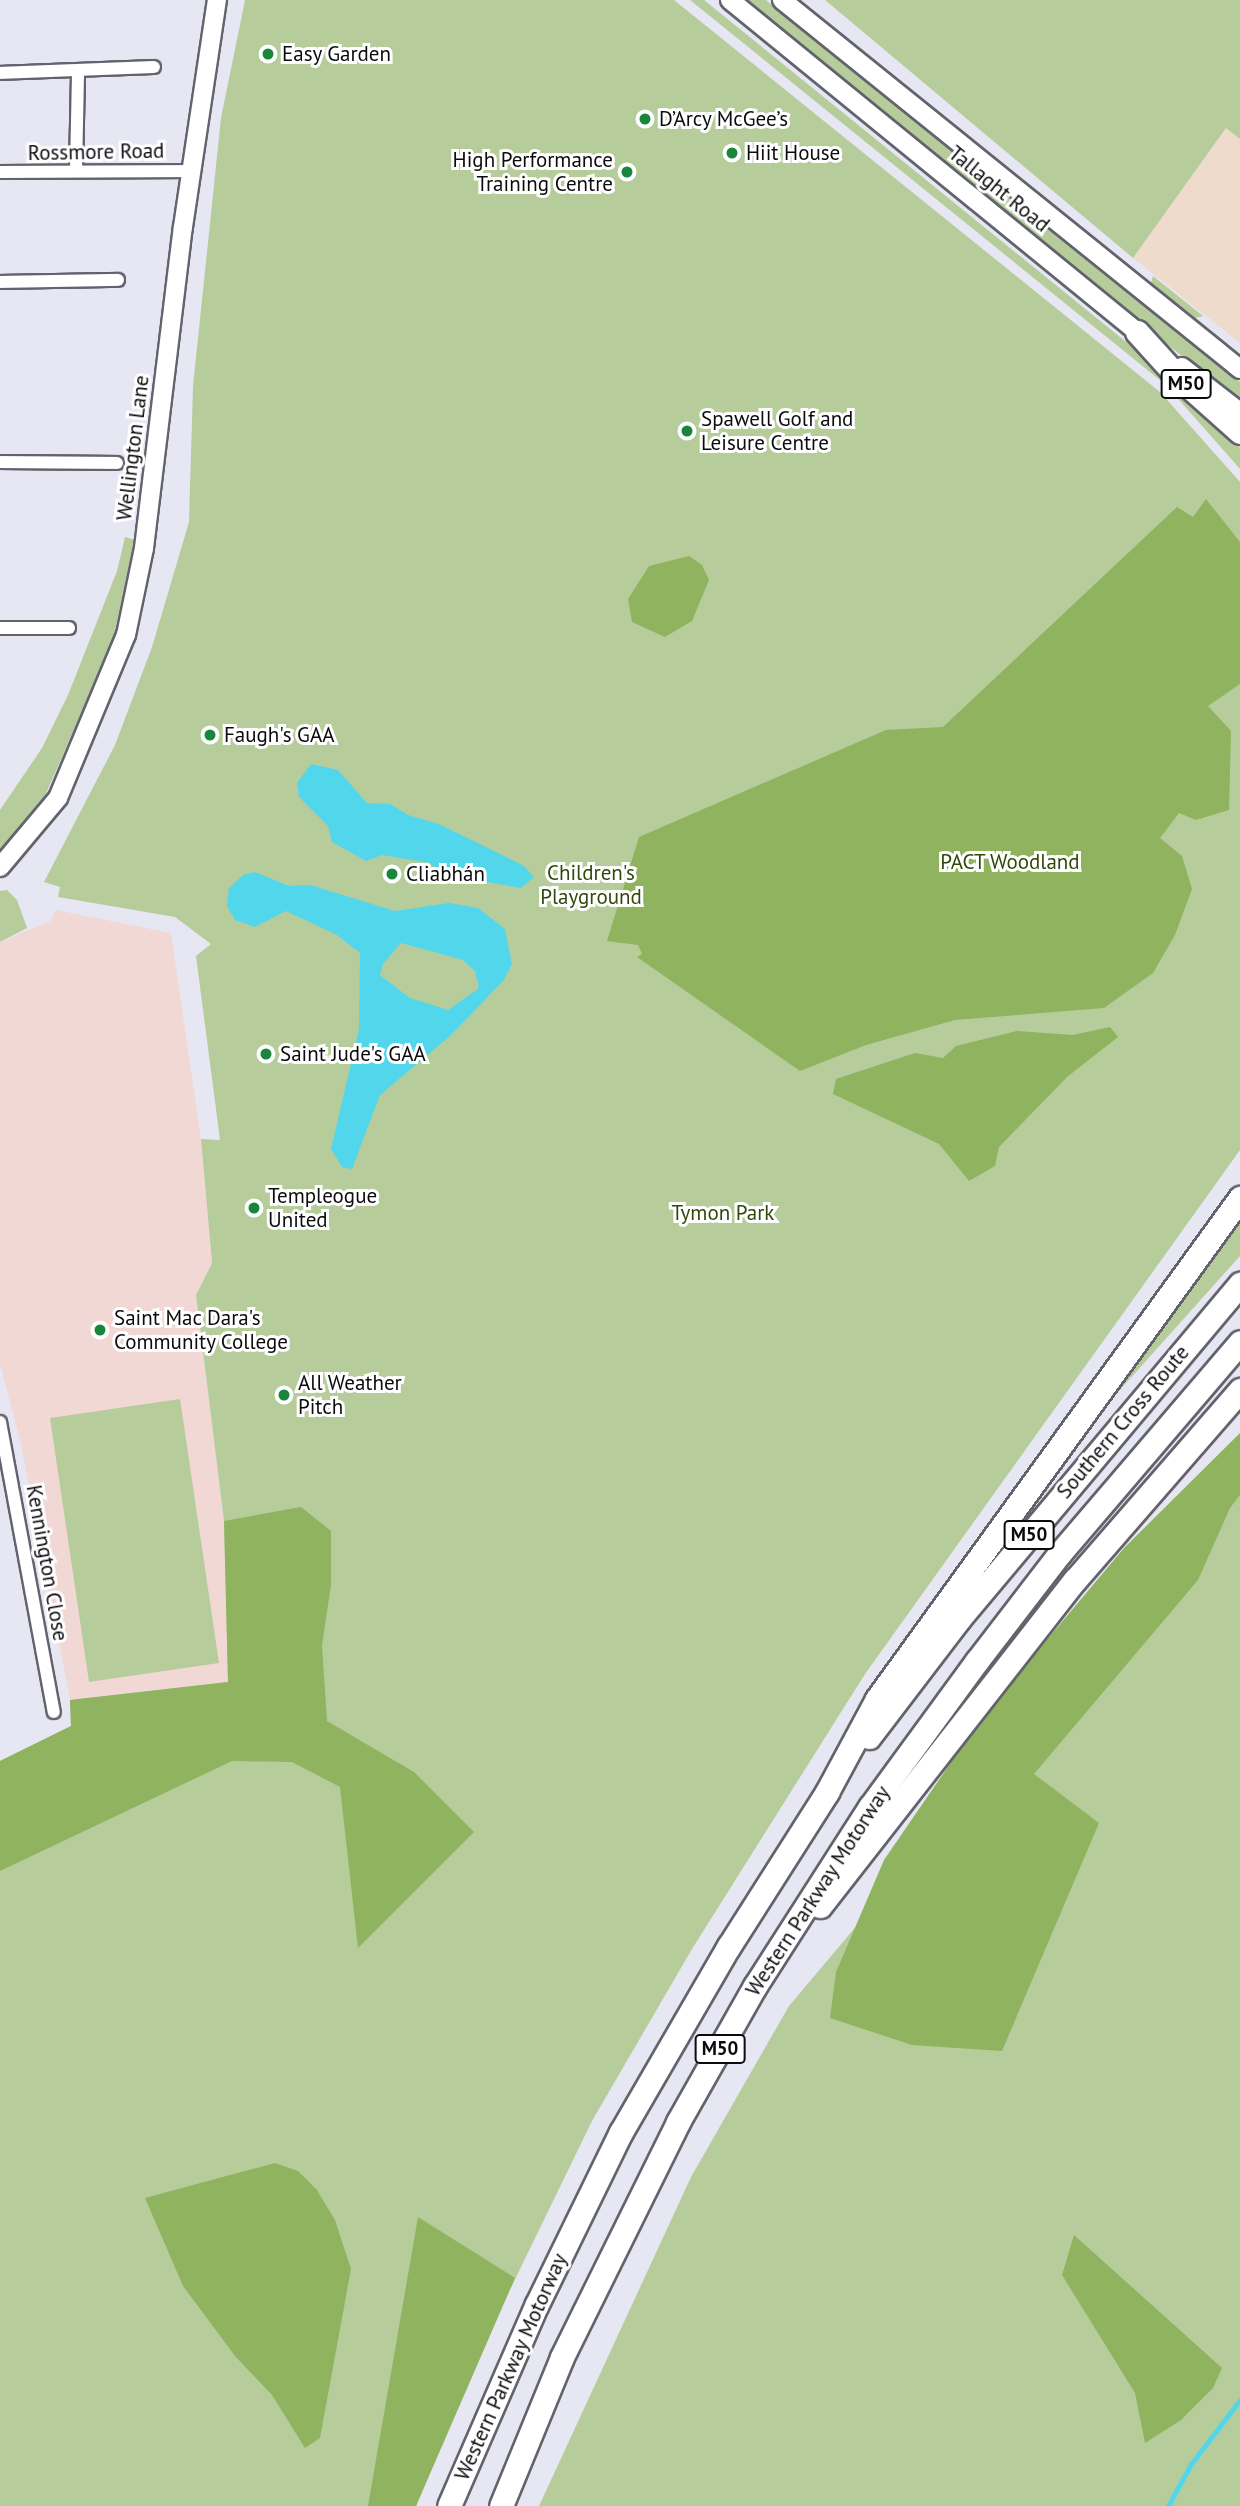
<!DOCTYPE html>
<html>
<head>
<meta charset="utf-8">
<style>
  body { margin:0 }
  #map { position:relative; width:1240px; height:2506px; overflow:hidden; background:#e7e7f3; font-family:"PT Sans",sans-serif }
  div>[style] { position:absolute }
  .commercial>* { inset:0; background:#eedbcc }
  .education>* { inset:0; background:#f2d8d4 }
  .green>* { inset:0; background:#b6cd9b }
  .forest>* { inset:0; background:#8fb35f }
  .water>* { inset:0; background:#51d6ec }
  .stream>* { height:4.5px; margin:-2.25px; padding:0 2.25px; transform-origin:2.25px; border-radius:2.25px; background:#51d6ec }
  .roads { filter:drop-shadow(2px 0 #63636d) drop-shadow(-2px 0 #63636d) drop-shadow(0 2px #63636d) drop-shadow(0 -2px #63636d) }
  .street>* { height:12px; margin:-6px; padding:0 6px; transform-origin:6px; border-radius:6px; background:#fff }
  .secondary>* { height:18px; margin:-9px; padding:0 9px; transform-origin:9px; border-radius:9px; background:#fff }
  .highway>* { height:23px; margin:-11.5px; padding:0 11.5px; transform-origin:11.5px; border-radius:11.5px; background:#fff }
  .dots>* { width:19px; height:19px; translate:-50% -50%; box-sizing:border-box; border:4px solid #fff; border-radius:50% }
  span { translate:-50% -50%; white-space:nowrap; text-align:center; line-height:1.15; -webkit-text-stroke:6px #fff; paint-order:stroke }
  .shield-label span { padding:2px 5px; background:#fff; border:2px solid; border-radius:5px; -webkit-text-stroke-width:0 }
  .shield-label { font-size:19px; color:#0b0b0e; font-weight:700 }
  .poi-label { font-size:21px; color:#0b0b0e }
  .left { translate:0 -50%; text-align:left }
  .right { translate:-100% -50%; text-align:right }
  .street-label { font-size:21px; color:#0b0b0e }
  .park-label { font-size:21px; color:#32480b }
</style>
</head>
<body>
<div id="map">
  <div class="commercial">
    <div style="clip-path:polygon(1226px 128px,1240px 139px,1240px 343px,1133px 258px)"></div>
  </div>
  <div class="education">
    <div style="clip-path:polygon(56px 910px,171px 933px,201px 1139px,212px 1263px,196px 1295px,224px 1521px,228px 1682px,70px 1700px,21px 1444px,0 1364px,0 942px,50px 921px)"></div>
  </div>
  <div class="green">
    <div style="clip-path:polygon(245px 0,674px 0,1160px 392px,1240px 482px,1240px 1150px,865px 1674px,692px 1949px,592px 2121px,487px 2337px,416px 2506px,0 2506px,0 1761px,71px 1726px,70px 1700px,228px 1682px,224px 1521px,196px 1295px,212px 1263px,201px 1139px,220px 1140px,196px 956px,211px 944px,175px 917px,58px 897px,60px 887px,44px 882px,115px 745px,152px 647px,189px 522px,193px 386px,221px 118px)"></div>
    <div style="clip-path:polygon(690px 0,704px 0,1136px 350px,1240px 448px,1240px 469px,1166px 385px)"></div>
    <div style="clip-path:polygon(741px 0,766px 0,1240px 382px,1240px 403px)"></div>
    <div style="clip-path:polygon(825px 0,1240px 0,1240px 139px,1226px 128px,1133px 258px)"></div>
    <div style="clip-path:polygon(1153px 276px,1203px 316px,1195px 318px,1151px 283px)"></div>
    <div style="clip-path:polygon(125px 537px,135px 540px,113px 640px,44px 798px,0 851px,0 810px,42px 748px,68px 695px,117px 571px)"></div>
    <div style="clip-path:polygon(7px 890px,17px 900px,27px 928px,0 942px,0 891px)"></div>
    <div style="clip-path:polygon(1240px 1216px,1240px 1256px,1093px 1420px)"></div>
    <div style="clip-path:polygon(180px 1399px,219px 1663px,89px 1682px,50px 1418px)"></div>
    <div style="clip-path:polygon(1240px 1477px,1240px 2506px,539px 2506px,691px 2177px,789px 2006px,1206px 1511px)"></div>
  </div>
  <div class="forest">
    <div style="clip-path:polygon(1206px 499px,1240px 542px,1240px 684px,1208px 706px,1231px 731px,1229px 810px,1196px 820px,1179px 813px,1160px 838px,1182px 856px,1192px 889px,1175px 935px,1153px 973px,1104px 1008px,955px 1020px,866px 1045px,800px 1071px,637px 957px,642px 954px,638px 945px,607px 941px,639px 837px,886px 730px,943px 727px,1177px 507px,1193px 517px)"></div>
    <div style="clip-path:polygon(689px 556px,702px 565px,709px 580px,692px 621px,665px 637px,632px 622px,628px 599px,649px 566px)"></div>
    <div style="clip-path:polygon(1110px 1027px,1118px 1037px,1067px 1077px,999px 1147px,995px 1166px,969px 1181px,939px 1144px,833px 1094px,836px 1079px,915px 1053px,943px 1058px,956px 1046px,1017px 1031px,1073px 1035px)"></div>
    <div style="clip-path:polygon(1240px 1433px,1240px 1495px,1230px 1508px,1198px 1580px,1034px 1774px,1099px 1823px,1002px 2051px,912px 2045px,830px 2018px,836px 1972px,884px 1860px,982px 1717px,1124px 1548px)"></div>
    <div style="clip-path:polygon(301px 1507px,331px 1531px,331px 1585px,322px 1645px,327px 1721px,414px 1772px,474px 1832px,358px 1948px,340px 1787px,292px 1762px,232px 1761px,0 1871px,0 1761px,71px 1726px,70px 1700px,228px 1682px,224px 1521px)"></div>
    <div style="clip-path:polygon(275px 2163px,298px 2171px,317px 2190px,335px 2220px,351px 2269px,320px 2438px,305px 2448px,272px 2395px,235px 2356px,183px 2286px,145px 2198px)"></div>
    <div style="clip-path:polygon(418px 2217px,515px 2278px,416px 2506px,368px 2506px)"></div>
    <div style="clip-path:polygon(1074px 2235px,1222px 2368px,1213px 2388px,1181px 2420px,1145px 2443px,1135px 2393px,1062px 2275px)"></div>
  </div>
  <div class="water">
    <div style="clip-path:polygon(311px 764px,338px 770px,367px 803px,390px 804px,408px 815px,439px 824px,524px 866px,534px 877px,521px 888px,440px 874px,430px 863px,382px 855px,366px 861px,332px 842px,328px 826px,299px 797px,297px 783px)"></div>
    <div style="clip-path:polygon(evenodd,255px 872px,289px 886px,310px 885px,395px 911px,449px 903px,478px 908px,505px 929px,512px 964px,504px 980px,450px 1036px,380px 1095px,352px 1169px,342px 1167px,331px 1149px,359px 1029px,360px 953px,337px 935px,286px 911px,255px 927px,235px 920px,227px 906px,229px 888px,243px 875px,255px 872px,401px 943px,463px 960px,475px 971px,479px 988px,448px 1010px,410px 998px,380px 975px,383px 964px,401px 943px)"></div>
  </div>
  <div class="stream">
    <div style="left:1168px;top:2506px;width:48px;rotate:-61.3deg"></div>
    <div style="left:1191px;top:2464px;width:81px;rotate:-52.6deg"></div>
  </div>
  <div class="roads">
    <div class="street">
      <div style="left:0;top:73px;width:154px;rotate:-2.2deg"></div>
      <div style="left:76px;top:170px;width:97px;rotate:-88.8deg"></div>
      <div style="left:0;top:172px;width:191px;rotate:-0.3deg"></div>
      <div style="left:0;top:282px;width:118px;rotate:-1deg"></div>
      <div style="left:0;top:462px;width:117px;rotate:0.5deg"></div>
      <div style="left:0;top:628px;width:69px"></div>
      <div style="left:0;top:1422px;width:295px;rotate:79.5deg"></div>
    </div>
    <div class="secondary">
      <div style="left:730px;top:0;width:537px;rotate:39.18deg"></div>
      <div style="left:782px;top:0;width:588px;rotate:38.86deg"></div>
      <div style="left:1182px;top:367px;width:73px;rotate:37.8deg"></div>
      <div style="left:0;top:867px;width:90px;rotate:-50deg"></div>
      <div style="left:58px;top:798px;width:177px;rotate:-67.4deg"></div>
      <div style="left:126px;top:635px;width:89px;rotate:-78.3deg"></div>
      <div style="left:144px;top:548px;width:323px;rotate:-83.1deg"></div>
      <div style="left:183px;top:227px;width:230px;rotate:-81.5deg"></div>
    </div>
    <div class="highway">
      <div style="left:1137px;top:332px;width:58px;rotate:47.8deg"></div>
      <div style="left:1176px;top:375px;width:86px;rotate:41.7deg"></div>
      <div style="left:869px;top:1737px;width:147px;rotate:-52.7deg"></div>
      <div style="left:958px;top:1620px;width:439px;rotate:-50deg"></div>
      <div style="left:820px;top:1906px;width:414px;rotate:-52deg"></div>
      <div style="left:1075px;top:1580px;width:252px;rotate:-49deg"></div>
      <div style="left:449px;top:2506px;width:220px;rotate:-66.5deg"></div>
      <div style="left:537px;top:2304px;width:191px;rotate:-64deg"></div>
      <div style="left:621px;top:2132px;width:215px;rotate:-59.9deg"></div>
      <div style="left:729px;top:1946px;width:183px;rotate:-57.5deg"></div>
      <div style="left:827px;top:1792px;width:106px;rotate:-61.7deg"></div>
      <div style="left:877px;top:1699px;width:619px;rotate:-54.07deg"></div>
      <div style="left:501px;top:2506px;width:161px;rotate:-67.7deg"></div>
      <div style="left:562px;top:2357px;width:262px;rotate:-63.7deg"></div>
      <div style="left:678px;top:2122px;width:156px;rotate:-60.5deg"></div>
      <div style="left:755px;top:1986px;width:213px;rotate:-57.3deg"></div>
      <div style="left:870px;top:1807px;width:181px;rotate:-53.8deg"></div>
      <div style="left:977px;top:1661px;width:136px;rotate:-52.5deg"></div>
      <div style="left:1060px;top:1553px;width:277px;rotate:-49.5deg"></div>
    </div>
  </div>
  <div class="dots">
    <div style="left:268px;top:54px;background:#1a863c"></div>
    <div style="left:645px;top:119px;background:#1a863c"></div>
    <div style="left:732px;top:153px;background:#1a863c"></div>
    <div style="left:627px;top:172px;background:#1a863c"></div>
    <div style="left:687px;top:431px;background:#1a863c"></div>
    <div style="left:210px;top:735px;background:#1a863c"></div>
    <div style="left:392px;top:874px;background:#1a863c"></div>
    <div style="left:266px;top:1054px;background:#1a863c"></div>
    <div style="left:254px;top:1208px;background:#1a863c"></div>
    <div style="left:100px;top:1330px;background:#1a863c"></div>
    <div style="left:284px;top:1395px;background:#1a863c"></div>
  </div>
  <div class="shield-label">
    <span style="left:1186px;top:384px">M50</span>
    <span style="left:1029px;top:1535px">M50</span>
    <span style="left:720px;top:2049px">M50</span>
  </div>
  <div class="poi-label">
    <span class="left" style="left:282px;top:54px">Easy Garden</span>
    <span class="left" style="left:659px;top:119px">D’Arcy McGee’s</span>
    <span class="left" style="left:746px;top:153px">Hiit House</span>
    <span class="right" style="left:613px;top:172px">High Performance<br>Training Centre</span>
    <span class="left" style="left:701px;top:431px">Spawell Golf and<br>Leisure Centre</span>
    <span class="left" style="left:224px;top:735px">Faugh's GAA</span>
    <span class="left" style="left:406px;top:874px">Cliabhán</span>
    <span class="left" style="left:280px;top:1054px">Saint Jude's GAA</span>
    <span class="left" style="left:268px;top:1208px">Templeogue<br>United</span>
    <span class="left" style="left:114px;top:1330px">Saint Mac Dara's<br>Community College</span>
    <span class="left" style="left:298px;top:1395px">All Weather<br>Pitch</span>
  </div>
  <div class="street-label">
    <span style="left:96px;top:152px;rotate:-1deg">Rossmore Road</span>
    <span style="left:999px;top:189px;rotate:39deg">Tallaght Road</span>
    <span style="left:133px;top:448px;rotate:-83deg">Wellington Lane</span>
    <span style="left:1123px;top:1422px;rotate:-50deg">Southern Cross Route</span>
    <span style="left:47px;top:1563px;rotate:80deg">Kennington Close</span>
    <span style="left:818px;top:1891px;rotate:-57deg">Western Parkway Motorway</span>
    <span style="left:511px;top:2367px;rotate:-66deg">Western Parkway Motorway</span>
  </div>
  <div class="park-label">
    <span style="left:1010px;top:862px">PACT Woodland</span>
    <span style="left:591px;top:885px">Children's<br>Playground</span>
    <span style="left:723px;top:1213px">Tymon Park</span>
  </div>
</div>
</body>
</html>
